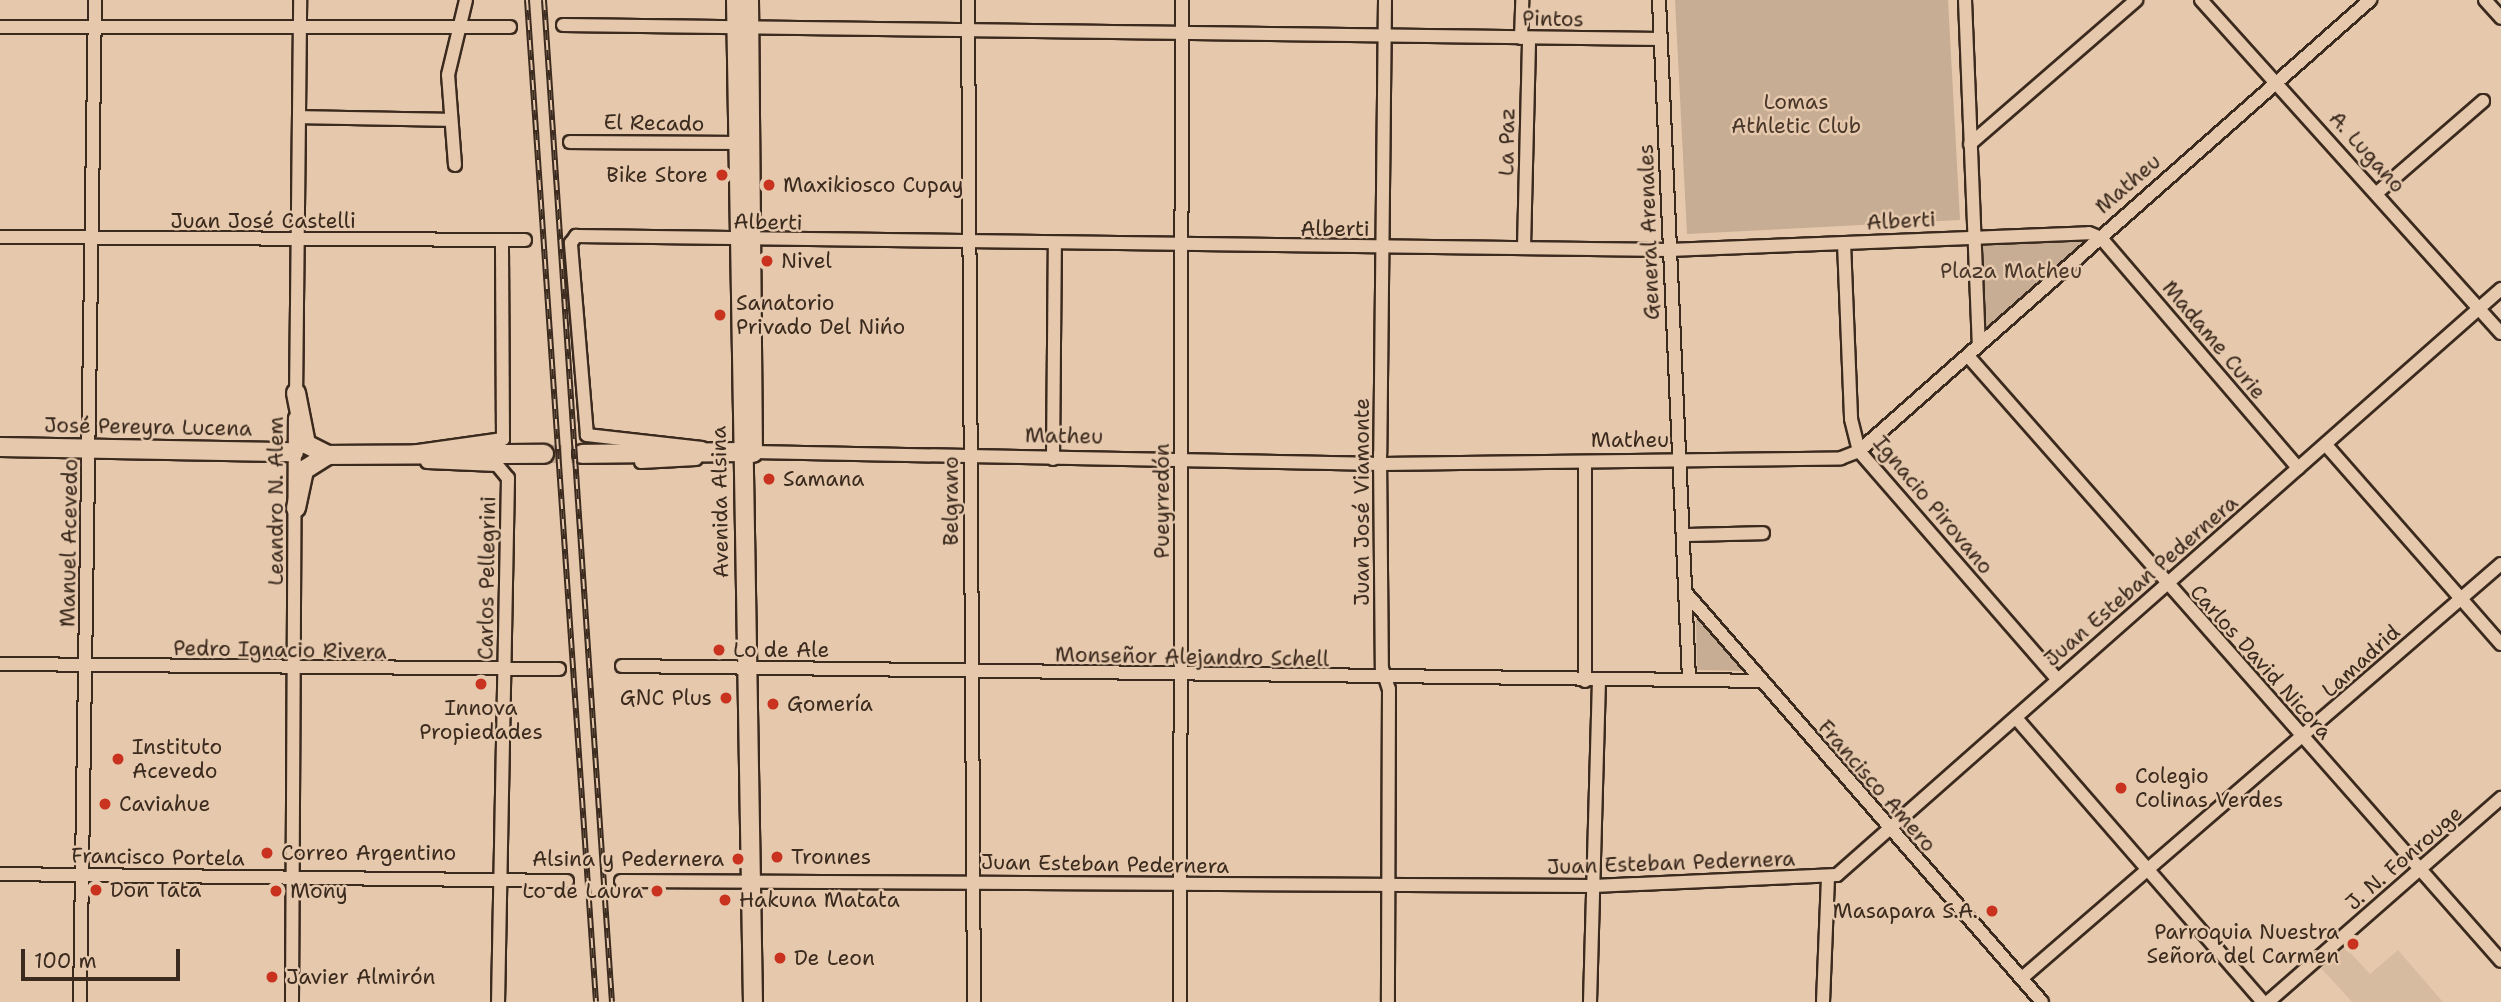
<!DOCTYPE html>
<html>
<head>
<meta charset="utf-8">
<style>
  body { margin:0 }
  #map { position:relative; width:2501px; height:1002px; overflow:hidden; background:#e6c9ad; font-family:"Shantell Sans",sans-serif }
  div>[style] { position:absolute }
  .built>* { inset:0; background:#d7bba0 }
  .green>* { inset:0; background:#c7ad93 }
  .secondary-tunnel>* { height:18px; margin-top:-9px; transform-origin:0; background:repeating-linear-gradient(90deg,#c4a990 0 18px,transparent 0 27px) }
  .roads { filter:drop-shadow(2px 0 #3b2a1e) drop-shadow(-2px 0 #3b2a1e) drop-shadow(0 2px #3b2a1e) drop-shadow(0 -2px #3b2a1e) }
  .street>* { height:12px; margin:-6px; padding:0 6px; transform-origin:6px; border-radius:6px; background:#e6c9ad }
  .secondary>* { height:18px; margin:-9px; padding:0 9px; transform-origin:9px; border-radius:9px; background:#e6c9ad }
  .rail>* { height:6px; margin-top:-3px; transform-origin:0; background:repeating-linear-gradient(90deg,#e6c9ad 0 10px,#3b2a1e 0 20px); box-sizing:border-box; border-block:2px solid #3b2a1e }
  .dots>* { width:19px; height:19px; translate:-50% -50%; box-sizing:border-box; border:4px solid #e6c9ad; border-radius:50% }
  span { translate:-50% -50%; white-space:nowrap; text-align:center; line-height:1.15; -webkit-text-stroke:5px #e6c9ad; paint-order:stroke }
  .street-label { font-size:21px; color:#3b2a1e }
  .park-label { font-size:21px; color:#49372a }
  .poi-label { font-size:21px; color:#3b2a1e }
  .right { translate:-100% -50%; text-align:right }
  .left { translate:0 -50%; text-align:left }
  .scale { position:absolute; left:21px; top:949px; width:159px; height:32px; box-sizing:border-box; border:4px solid #3b2a1e; border-top:0; padding-left:9px; font-size:21px; line-height:24px; white-space:nowrap; color:#3b2a1e; -webkit-text-stroke:5px #e6c9ad; paint-order:stroke }
</style>
</head>
<body>
<div id="map">
  <div class="built">
    <div style="clip-path:polygon(2345px 947px,2370px 974px,2398px 950px,2443px 1002px,2352px 1002px,2321px 968px)"></div>
  </div>
  <div class="green">
    <div style="clip-path:polygon(1675px 0,1948px 0,1960px 220px,1687px 234px)"></div>
    <div style="clip-path:polygon(2095px 235px,1979px 345px,1975px 237px)"></div>
    <div style="clip-path:polygon(1696px 619px,1702px 619px,1742px 671px,1697px 670px)"></div>
  </div>
  <div class="secondary-tunnel">
    <div style="left:544px;top:454px;width:38px"></div>
  </div>
  <div class="roads">
    <div class="street">
      <div style="left:968px;top:0;width:1002px;rotate:89.66deg"></div>
      <div style="left:1385px;top:0;width:454px;rotate:90.6deg"></div>
      <div style="left:1380px;top:454px;width:214px;rotate:89.5deg"></div>
      <div style="left:1382px;top:668px;width:22px;rotate:72deg"></div>
      <div style="left:1389px;top:689px;width:313px;rotate:90.2deg"></div>
      <div style="left:1659px;top:0;width:681px;rotate:87.47deg"></div>
      <div style="left:1965px;top:0;width:345px;rotate:87.7deg"></div>
      <div style="left:2201px;top:0;width:448px;rotate:48deg"></div>
      <div style="left:2485px;top:0;width:24px;rotate:48deg"></div>
      <div style="left:563px;top:25px;width:1097px;rotate:0.73deg"></div>
      <div style="left:0;top:27px;width:510px"></div>
      <div style="left:1521px;top:38px;width:38px;rotate:-88deg"></div>
      <div style="left:299px;top:117px;width:152px;rotate:1.1deg"></div>
      <div style="left:570px;top:142px;width:167px;rotate:0.3deg"></div>
      <div style="left:1970px;top:144px;width:220px;rotate:-40.9deg"></div>
      <div style="left:455px;top:165px;width:90px;rotate:-94.4deg"></div>
      <div style="left:448px;top:75px;width:77px;rotate:-76.5deg"></div>
      <div style="left:2378px;top:192px;width:139px;rotate:-40.9deg"></div>
      <div style="left:0;top:237px;width:525px;rotate:0.33deg"></div>
      <div style="left:1844px;top:243px;width:176px;rotate:87.7deg"></div>
      <div style="left:1851px;top:419px;width:33px;rotate:76deg"></div>
      <div style="left:1859px;top:451px;width:303px;rotate:49deg"></div>
      <div style="left:1524px;top:247px;width:209px;rotate:-88.6deg"></div>
      <div style="left:1968px;top:356px;width:806px;rotate:48.62deg"></div>
      <div style="left:296px;top:400px;width:400px;rotate:-89.4deg"></div>
      <div style="left:2326px;top:445px;width:265px;rotate:48.7deg"></div>
      <div style="left:702px;top:448px;width:116px;rotate:-173.6deg"></div>
      <div style="left:587px;top:435px;width:193px;rotate:-94.8deg"></div>
      <div style="left:571px;top:243px;width:9px;rotate:-54deg"></div>
      <div style="left:576px;top:236px;width:1093px;rotate:0.73deg"></div>
      <div style="left:1669px;top:250px;width:420px;rotate:-2.3deg"></div>
      <div style="left:2089px;top:233px;width:13px;rotate:23deg"></div>
      <div style="left:2101px;top:238px;width:303px;rotate:49.4deg"></div>
      <div style="left:411px;top:452px;width:93px;rotate:-8deg"></div>
      <div style="left:503px;top:439px;width:199px;rotate:-90.3deg"></div>
      <div style="left:753px;top:452px;width:629px;rotate:1.09deg"></div>
      <div style="left:1382px;top:464px;width:459px;rotate:-0.7deg"></div>
      <div style="left:1841px;top:458px;width:19px;rotate:-21deg"></div>
      <div style="left:1859px;top:451px;width:682px;rotate:-41.43deg"></div>
      <div style="left:1053px;top:459px;width:215px;rotate:-89.5deg"></div>
      <div style="left:427px;top:462px;width:70px;rotate:2.5deg"></div>
      <div style="left:497px;top:465px;width:17px;rotate:50deg"></div>
      <div style="left:508px;top:478px;width:524px;rotate:91.09deg"></div>
      <div style="left:641px;top:462px;width:55px;rotate:-3.1deg"></div>
      <div style="left:1585px;top:463px;width:218px;rotate:90deg"></div>
      <div style="left:1683px;top:535px;width:80px;rotate:-1.4deg"></div>
      <div style="left:1686px;top:593px;width:542px;rotate:48.96deg"></div>
      <div style="left:0;top:664px;width:559px;rotate:0.51deg"></div>
      <div style="left:622px;top:666px;width:1139px;rotate:0.75deg"></div>
      <div style="left:2016px;top:718px;width:376px;rotate:49deg"></div>
      <div style="left:0;top:874px;width:567px;rotate:0.71deg"></div>
      <div style="left:621px;top:881px;width:973px;rotate:0.29deg"></div>
      <div style="left:1594px;top:886px;width:243px;rotate:-2.6deg"></div>
      <div style="left:1837px;top:875px;width:886px;rotate:-41.43deg"></div>
      <div style="left:2022px;top:978px;width:633px;rotate:-40.84deg"></div>
      <div style="left:80px;top:1002px;width:1002px;rotate:-89.14deg"></div>
      <div style="left:292px;top:1002px;width:584px;rotate:-89.71deg"></div>
      <div style="left:1180px;top:1002px;width:1002px;rotate:-89.89deg"></div>
      <div style="left:1590px;top:1002px;width:321px;rotate:-88.4deg"></div>
      <div style="left:1823px;top:1002px;width:125px;rotate:-87.7deg"></div>
      <div style="left:2268px;top:1002px;width:310px;rotate:-41.2deg"></div>
    </div>
    <div class="secondary">
      <div style="left:736px;top:0;width:1002px;rotate:89.03deg"></div>
      <div style="left:749px;top:0;width:453px;rotate:89.5deg"></div>
      <div style="left:296px;top:393px;width:52px;rotate:78.9deg"></div>
      <div style="left:306px;top:444px;width:25px;rotate:27deg"></div>
      <div style="left:0;top:447px;width:294px;rotate:1deg"></div>
      <div style="left:582px;top:454px;width:171px;rotate:-0.7deg"></div>
      <div style="left:296px;top:508px;width:39px;rotate:-78deg"></div>
      <div style="left:304px;top:470px;width:28px;rotate:-32deg"></div>
      <div style="left:328px;top:455px;width:216px;rotate:-0.3deg"></div>
    </div>
  </div>
  <div class="rail">
    <div style="left:527px;top:0;width:1004px;rotate:86.06deg"></div>
    <div style="left:544px;top:0;width:1004px;rotate:86.12deg"></div>
  </div>
  <div class="dots">
    <div style="left:722px;top:175px;background:#c8321e"></div>
    <div style="left:769px;top:185px;background:#c8321e"></div>
    <div style="left:767px;top:261px;background:#c8321e"></div>
    <div style="left:720px;top:315px;background:#c8321e"></div>
    <div style="left:769px;top:479px;background:#c8321e"></div>
    <div style="left:719px;top:650px;background:#c8321e"></div>
    <div style="left:481px;top:684px;background:#c8321e"></div>
    <div style="left:726px;top:698px;background:#c8321e"></div>
    <div style="left:773px;top:704px;background:#c8321e"></div>
    <div style="left:118px;top:759px;background:#c8321e"></div>
    <div style="left:2121px;top:788px;background:#c8321e"></div>
    <div style="left:105px;top:804px;background:#c8321e"></div>
    <div style="left:267px;top:853px;background:#c8321e"></div>
    <div style="left:777px;top:857px;background:#c8321e"></div>
    <div style="left:738px;top:859px;background:#c8321e"></div>
    <div style="left:96px;top:890px;background:#c8321e"></div>
    <div style="left:276px;top:891px;background:#c8321e"></div>
    <div style="left:657px;top:891px;background:#c8321e"></div>
    <div style="left:725px;top:900px;background:#c8321e"></div>
    <div style="left:1992px;top:911px;background:#c8321e"></div>
    <div style="left:2353px;top:944px;background:#c8321e"></div>
    <div style="left:780px;top:958px;background:#c8321e"></div>
    <div style="left:272px;top:977px;background:#c8321e"></div>
  </div>
  <div class="street-label">
    <span style="left:1553px;top:19px;rotate:1deg">Pintos</span>
    <span style="left:654px;top:123px;rotate:1deg">El Recado</span>
    <span style="left:1507px;top:142px;rotate:-89deg">La Paz</span>
    <span style="left:2367px;top:152px;rotate:48deg">A. Lugano</span>
    <span style="left:2128px;top:184px;rotate:-41deg">Matheu</span>
    <span style="left:263px;top:221px">Juan José Castelli</span>
    <span style="left:1901px;top:221px;rotate:-3deg">Alberti</span>
    <span style="left:768px;top:222px;rotate:1deg">Alberti</span>
    <span style="left:1335px;top:229px">Alberti</span>
    <span style="left:1649px;top:232px;rotate:-92deg">General Arenales</span>
    <span style="left:2214px;top:340px;rotate:50deg">Madame Curie</span>
    <span style="left:148px;top:427px;rotate:1deg">José Pereyra Lucena</span>
    <span style="left:1064px;top:436px;rotate:1deg">Matheu</span>
    <span style="left:1630px;top:440px">Matheu</span>
    <span style="left:276px;top:501px;rotate:-90deg">Leandro N. Alem</span>
    <span style="left:951px;top:501px;rotate:-90deg">Belgrano</span>
    <span style="left:1162px;top:501px;rotate:-90deg">Pueyrredón</span>
    <span style="left:720px;top:502px;rotate:-91deg">Avenida Alsina</span>
    <span style="left:1362px;top:502px;rotate:-90deg">Juan José Viamonte</span>
    <span style="left:1933px;top:505px;rotate:50deg">Ignacio Pirovano</span>
    <span style="left:69px;top:543px;rotate:-89deg">Manuel Acevedo</span>
    <span style="left:487px;top:578px;rotate:-89deg">Carlos Pellegrini</span>
    <span style="left:2141px;top:581px;rotate:-41deg">Juan Esteban Pedernera</span>
    <span style="left:280px;top:650px;rotate:1deg">Pedro Ignacio Rivera</span>
    <span style="left:1192px;top:657px;rotate:1deg">Monseñor Alejandro Schell</span>
    <span style="left:2361px;top:661px;rotate:-42deg">Lamadrid</span>
    <span style="left:2261px;top:662px;rotate:48deg">Carlos David Nicora</span>
    <span style="left:1877px;top:786px;rotate:49deg">Francisco Amero</span>
    <span style="left:158px;top:857px;rotate:1deg">Francisco Portela</span>
    <span style="left:2404px;top:858px;rotate:-41deg">J. N. Fonrouge</span>
    <span style="left:1671px;top:863px;rotate:-2deg">Juan Esteban Pedernera</span>
    <span style="left:1105px;top:864px;rotate:1deg">Juan Esteban Pedernera</span>
  </div>
  <div class="park-label">
    <span style="left:1796px;top:114px">Lomas<br>Athletic Club</span>
    <span style="left:2011px;top:271px">Plaza Matheu</span>
  </div>
  <div class="poi-label">
    <span class="right" style="left:708px;top:175px">Bike Store</span>
    <span class="left" style="left:783px;top:185px">Maxikiosco Cupay</span>
    <span class="left" style="left:781px;top:261px">Nivel</span>
    <span class="left" style="left:736px;top:315px">Sanatorio<br>Privado Del Nińo</span>
    <span class="left" style="left:783px;top:479px">Samana</span>
    <span class="left" style="left:733px;top:650px">Lo de Ale</span>
    <span class="right" style="left:712px;top:698px">GNC Plus</span>
    <span class="left" style="left:787px;top:704px">Gomería</span>
    <span style="left:481px;top:720px">Innova<br>Propiedades</span>
    <span class="left" style="left:132px;top:759px">Instituto<br>Acevedo</span>
    <span class="left" style="left:2135px;top:788px">Colegio<br>Colinas Verdes</span>
    <span class="left" style="left:119px;top:804px">Caviahue</span>
    <span class="left" style="left:281px;top:853px">Correo Argentino</span>
    <span class="left" style="left:791px;top:857px">Tronnes</span>
    <span class="right" style="left:724px;top:859px">Alsina y Pedernera</span>
    <span class="left" style="left:110px;top:890px">Don Tata</span>
    <span class="left" style="left:290px;top:891px">Mony</span>
    <span class="right" style="left:643px;top:891px">Lo de Laura</span>
    <span class="left" style="left:739px;top:900px">Hakuna Matata</span>
    <span class="right" style="left:1978px;top:911px">Masapara S.A.</span>
    <span class="right" style="left:2339px;top:944px">Parroquia Nuestra<br>Señora del Carmen</span>
    <span class="left" style="left:794px;top:958px">De Leon</span>
    <span class="left" style="left:286px;top:977px">Javier Almirón</span>
  </div>
  <div class="scale">100 m</div>
</div>
</body>
</html>
